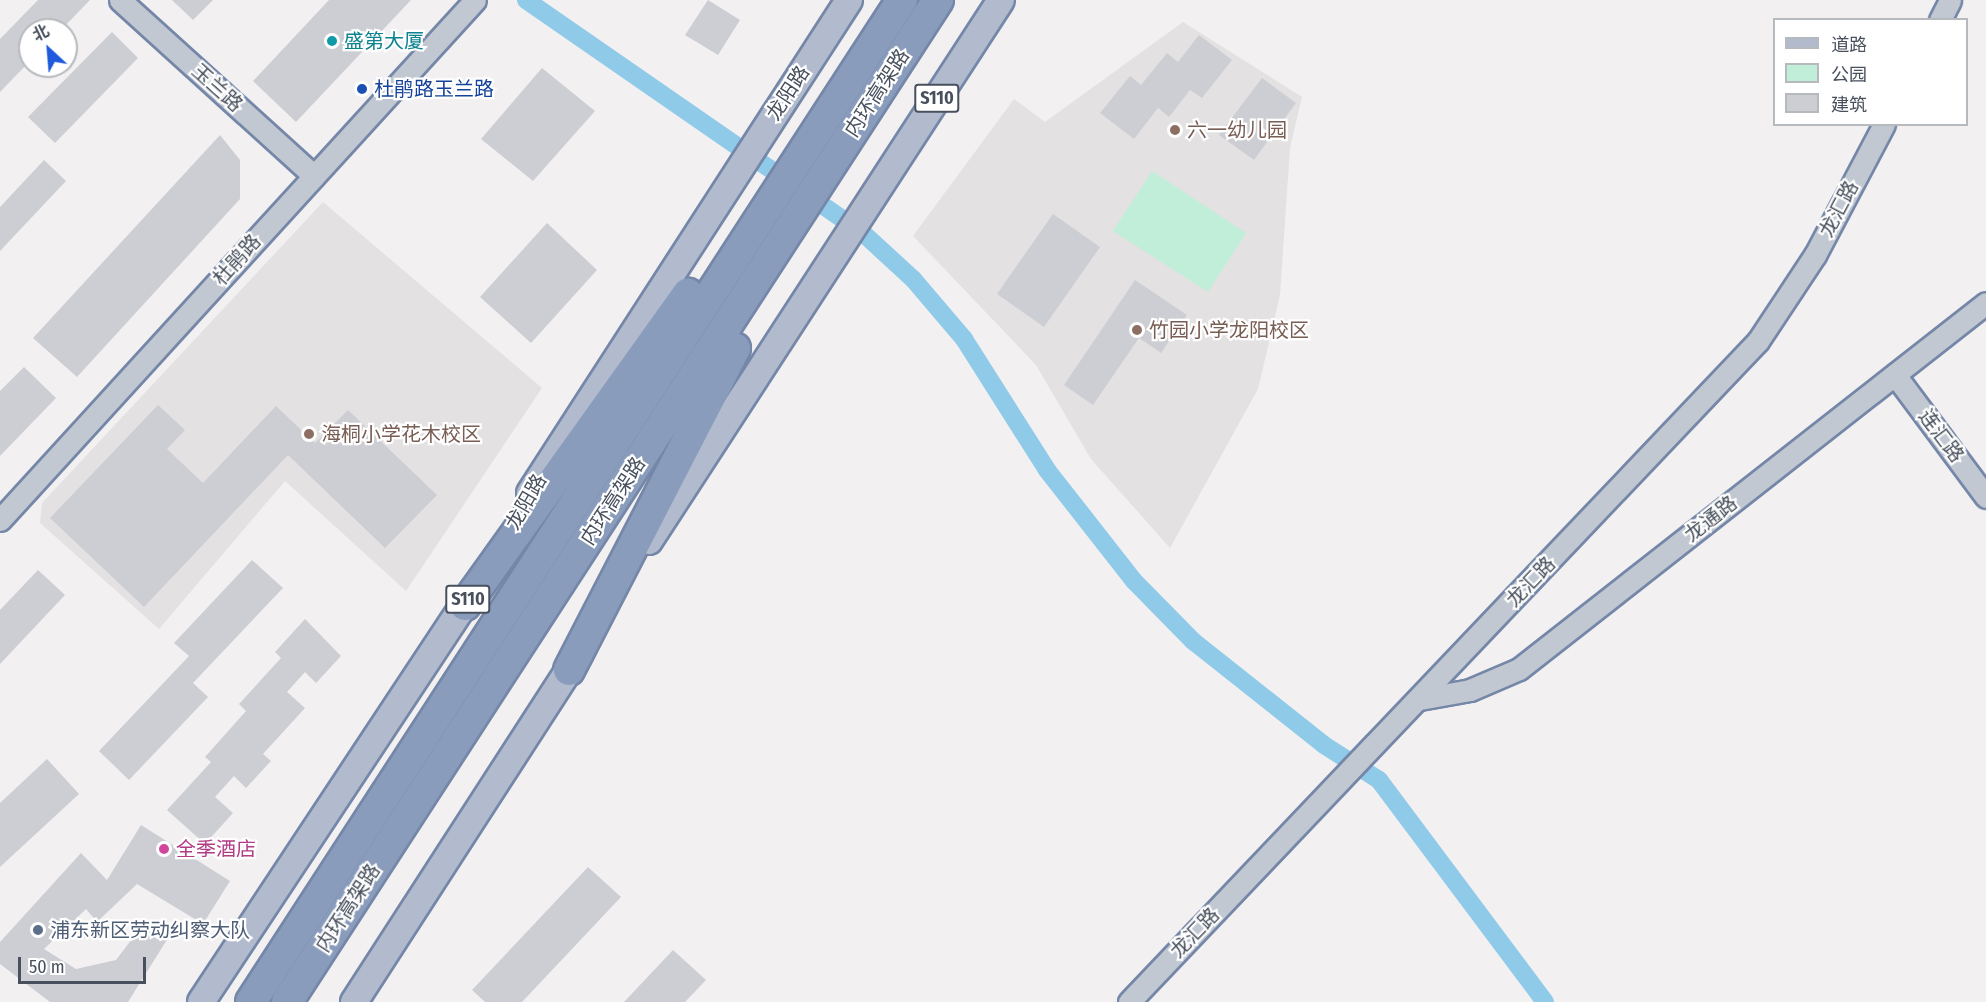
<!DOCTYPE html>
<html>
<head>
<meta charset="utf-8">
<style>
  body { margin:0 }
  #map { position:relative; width:1986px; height:1002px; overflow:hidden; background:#f2f0f0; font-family:"Fira Sans Condensed","Noto Sans SC",sans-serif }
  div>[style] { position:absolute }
  .education>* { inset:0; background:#e3e1e2 }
  .green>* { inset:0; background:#c0eed8 }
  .canal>* { height:18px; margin:-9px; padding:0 9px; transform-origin:9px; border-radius:9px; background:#8fcae9 }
  .building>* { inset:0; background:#cdced4 }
  .roads { filter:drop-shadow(2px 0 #7587a8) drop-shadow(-2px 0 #7587a8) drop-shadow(0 2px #7587a8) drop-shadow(0 -2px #7587a8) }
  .minor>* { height:21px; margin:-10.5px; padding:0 10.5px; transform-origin:10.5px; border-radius:10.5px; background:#c1c8d1 }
  .major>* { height:26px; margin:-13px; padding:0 13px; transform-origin:13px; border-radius:13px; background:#b1bbcd }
  .highway>* { height:30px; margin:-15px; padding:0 15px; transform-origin:15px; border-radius:15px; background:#8a9cbc }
  .dots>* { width:16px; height:16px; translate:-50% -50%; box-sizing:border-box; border:3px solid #fff; border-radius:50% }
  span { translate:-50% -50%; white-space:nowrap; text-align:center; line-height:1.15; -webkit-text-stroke:4.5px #fff; paint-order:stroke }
  .shield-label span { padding:2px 4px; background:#fff; border:2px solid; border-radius:4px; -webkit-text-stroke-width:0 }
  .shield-label { font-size:18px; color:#48505d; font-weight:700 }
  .culture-label { font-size:20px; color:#0d838f }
  .left { translate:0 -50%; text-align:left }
  .street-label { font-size:20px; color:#48505d }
  .transit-label { font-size:20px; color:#164399 }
  .education-label { font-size:20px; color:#785e54 }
  .hotel-label { font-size:20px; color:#b23c85 }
  .service-label { font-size:20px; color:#4e5e75 }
  .legend { position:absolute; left:1773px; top:18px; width:195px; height:108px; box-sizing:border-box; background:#fff; border:2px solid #b6b9be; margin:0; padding:8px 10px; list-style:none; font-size:18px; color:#48505d }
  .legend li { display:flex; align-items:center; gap:12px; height:30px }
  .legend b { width:30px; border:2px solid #b6b9be }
  .north { position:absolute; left:18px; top:18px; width:60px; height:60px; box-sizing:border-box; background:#fff; border:2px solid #b6b9be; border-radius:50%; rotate:334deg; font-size:16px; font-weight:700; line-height:24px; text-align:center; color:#48505d }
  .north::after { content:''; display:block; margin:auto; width:21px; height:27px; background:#2059dc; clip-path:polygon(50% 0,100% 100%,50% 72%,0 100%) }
  .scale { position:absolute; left:18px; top:957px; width:128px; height:27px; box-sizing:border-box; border:3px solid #48505d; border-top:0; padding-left:8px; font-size:18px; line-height:21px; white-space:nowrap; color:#48505d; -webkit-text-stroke:4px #fff; paint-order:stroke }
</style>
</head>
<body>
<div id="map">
  <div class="education">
    <div style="clip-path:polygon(1183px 22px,1302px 97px,1290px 148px,1280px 295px,1258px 389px,1170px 548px,1091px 459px,1036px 365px,913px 236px,1014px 99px,1045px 122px)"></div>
    <div style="clip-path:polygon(323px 202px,542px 388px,406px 591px,285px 481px,159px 629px,40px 523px,42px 503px)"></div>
  </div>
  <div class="green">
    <div style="clip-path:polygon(1152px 171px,1246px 233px,1208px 292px,1113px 231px)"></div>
  </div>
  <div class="canal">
    <div style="left:526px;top:0;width:411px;rotate:34.7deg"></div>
    <div style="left:864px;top:234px;width:67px;rotate:42.6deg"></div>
    <div style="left:913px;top:279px;width:79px;rotate:49.6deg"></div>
    <div style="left:964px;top:339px;width:155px;rotate:57.6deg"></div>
    <div style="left:1047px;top:470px;width:141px;rotate:51.9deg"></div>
    <div style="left:1134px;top:581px;width:84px;rotate:45.5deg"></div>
    <div style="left:1193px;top:641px;width:167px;rotate:38.4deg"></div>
    <div style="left:1324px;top:745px;width:65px;rotate:32.5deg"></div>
    <div style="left:1379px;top:780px;width:277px;rotate:53.2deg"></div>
  </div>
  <div class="building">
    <div style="clip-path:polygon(38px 0,90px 0,61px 30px,30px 30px,30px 61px,0 92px,0 39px)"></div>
    <div style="clip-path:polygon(172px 0,213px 0,193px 20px)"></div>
    <div style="clip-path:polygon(329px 0,411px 0,296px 122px,253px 81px)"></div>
    <div style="clip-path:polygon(708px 0,740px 20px,718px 55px,685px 35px)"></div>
    <div style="clip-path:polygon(112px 32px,138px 58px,55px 143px,28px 117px)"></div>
    <div style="clip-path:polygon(1199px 35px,1232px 60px,1202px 98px,1190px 90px,1169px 117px,1158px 108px,1134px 139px,1100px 113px,1130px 76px,1141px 85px,1167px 53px,1178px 62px)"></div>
    <div style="clip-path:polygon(542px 68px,595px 111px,533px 181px,481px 139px)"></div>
    <div style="clip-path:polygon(1262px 78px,1296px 103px,1254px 160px,1219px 135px)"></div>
    <div style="clip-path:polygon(220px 135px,240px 160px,240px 199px,77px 377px,33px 338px)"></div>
    <div style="clip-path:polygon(44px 160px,66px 181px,0 251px,0 207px)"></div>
    <div style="clip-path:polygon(1053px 214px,1100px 247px,1044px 327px,997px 294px)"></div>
    <div style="clip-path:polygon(547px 223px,597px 270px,531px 343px,480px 297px)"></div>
    <div style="clip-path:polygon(1135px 280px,1187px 315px,1161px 353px,1139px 338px,1093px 405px,1064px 385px)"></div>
    <div style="clip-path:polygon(24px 367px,56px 398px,0 456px,0 391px)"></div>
    <div style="clip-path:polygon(158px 405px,185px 430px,167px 449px,203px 483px,276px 406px,315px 443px,348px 410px,437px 495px,385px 548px,288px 455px,144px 607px,50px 518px)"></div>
    <div style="clip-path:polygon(252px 560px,283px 588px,193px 683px,208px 697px,129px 780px,99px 751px,189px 656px,174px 643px)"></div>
    <div style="clip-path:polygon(38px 570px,65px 595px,0 664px,0 610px)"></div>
    <div style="clip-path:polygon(305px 619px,341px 656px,316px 683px,305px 672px,287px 692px,305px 708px,263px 754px,271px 761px,246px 788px,234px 776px,215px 797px,233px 813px,205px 844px,167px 810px,211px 762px,205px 757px,246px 711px,239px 704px,281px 658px,275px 652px)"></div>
    <div style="clip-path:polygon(47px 759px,79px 794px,0 867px,0 803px)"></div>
    <div style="clip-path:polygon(141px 825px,230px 881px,203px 924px,137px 884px,97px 922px,86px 909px,44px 949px,76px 969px,116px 960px,145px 922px,168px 938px,128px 1002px,50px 1002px,0 964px,0 942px,81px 853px,107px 880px)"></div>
    <div style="clip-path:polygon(588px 867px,621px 897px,522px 1002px,485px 1002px,472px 990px)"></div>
    <div style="clip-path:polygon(673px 950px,706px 980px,685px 1002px,624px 1002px)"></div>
  </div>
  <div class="roads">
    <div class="minor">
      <div style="left:120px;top:0;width:262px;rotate:42.2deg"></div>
      <div style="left:1940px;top:20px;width:22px;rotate:-63deg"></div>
      <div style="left:1895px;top:375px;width:152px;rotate:53.3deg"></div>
      <div style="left:0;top:520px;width:704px;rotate:-47.59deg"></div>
      <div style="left:1420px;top:699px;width:51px;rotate:-10.2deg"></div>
      <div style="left:1470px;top:690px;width:53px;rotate:-23.2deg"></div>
      <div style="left:1519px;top:669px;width:593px;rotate:-38.09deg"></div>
      <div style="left:1129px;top:1002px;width:912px;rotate:-46.42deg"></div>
      <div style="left:1758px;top:341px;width:103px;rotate:-56.5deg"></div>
      <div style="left:1815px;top:255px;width:148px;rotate:-62.2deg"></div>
    </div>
    <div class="major">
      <div style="left:530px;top:493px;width:587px;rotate:-57.09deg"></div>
      <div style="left:649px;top:541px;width:645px;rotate:-56.95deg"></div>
      <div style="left:201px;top:1002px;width:494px;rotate:-56.5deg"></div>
      <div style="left:354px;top:1002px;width:416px;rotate:-57.1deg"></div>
    </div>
    <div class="highway">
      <div style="left:465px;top:605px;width:383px;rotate:-54.4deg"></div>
      <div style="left:569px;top:670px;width:362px;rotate:-62.7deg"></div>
      <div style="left:251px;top:1002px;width:1195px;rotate:-56.99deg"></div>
      <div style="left:287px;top:1002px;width:1195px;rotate:-56.99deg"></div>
    </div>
  </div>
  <div class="dots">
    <div style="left:332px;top:41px;background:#0f9aa8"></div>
    <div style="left:362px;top:89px;background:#1a4fb4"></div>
    <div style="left:1175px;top:130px;background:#8d6e63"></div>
    <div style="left:1137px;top:330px;background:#8d6e63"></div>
    <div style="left:309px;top:434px;background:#8d6e63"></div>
    <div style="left:164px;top:849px;background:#d1479c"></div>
    <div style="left:38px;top:930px;background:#5c6f8a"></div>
  </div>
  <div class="shield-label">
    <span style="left:937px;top:98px">S110</span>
    <span style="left:468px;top:599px">S110</span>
  </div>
  <div class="culture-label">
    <span class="left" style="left:344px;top:41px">盛第大厦</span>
  </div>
  <div class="street-label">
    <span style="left:217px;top:88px;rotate:42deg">玉兰路</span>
    <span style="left:788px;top:93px;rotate:-57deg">龙阳路</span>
    <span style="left:877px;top:93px;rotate:-57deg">内环高架路</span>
    <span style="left:1839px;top:209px;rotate:-62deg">龙汇路</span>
    <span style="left:237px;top:260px;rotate:-48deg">杜鹃路</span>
    <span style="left:1941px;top:436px;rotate:53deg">连汇路</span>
    <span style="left:613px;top:501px;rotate:-57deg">内环高架路</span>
    <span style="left:526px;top:502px;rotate:-60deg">龙阳路</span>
    <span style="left:1711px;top:519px;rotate:-38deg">龙通路</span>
    <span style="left:1531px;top:582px;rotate:-46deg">龙汇路</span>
    <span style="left:348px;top:908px;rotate:-57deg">内环高架路</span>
    <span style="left:1195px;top:933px;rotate:-46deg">龙汇路</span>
  </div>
  <div class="transit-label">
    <span class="left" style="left:374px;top:89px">杜鹃路玉兰路</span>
  </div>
  <div class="education-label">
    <span class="left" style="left:1187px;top:130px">六一幼儿园</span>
    <span class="left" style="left:1149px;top:330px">竹园小学龙阳校区</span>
    <span class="left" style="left:321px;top:434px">海桐小学花木校区</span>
  </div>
  <div class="hotel-label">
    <span class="left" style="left:176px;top:849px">全季酒店</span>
  </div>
  <div class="service-label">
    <span class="left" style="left:50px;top:930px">浦东新区劳动纠察大队</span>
  </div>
  <ul class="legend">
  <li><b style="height:8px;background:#b1bbcd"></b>道路</li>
  <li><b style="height:16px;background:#c0eed8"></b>公园</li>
  <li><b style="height:16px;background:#cdced4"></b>建筑</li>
  </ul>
  <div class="north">北</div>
  <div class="scale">50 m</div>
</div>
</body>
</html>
